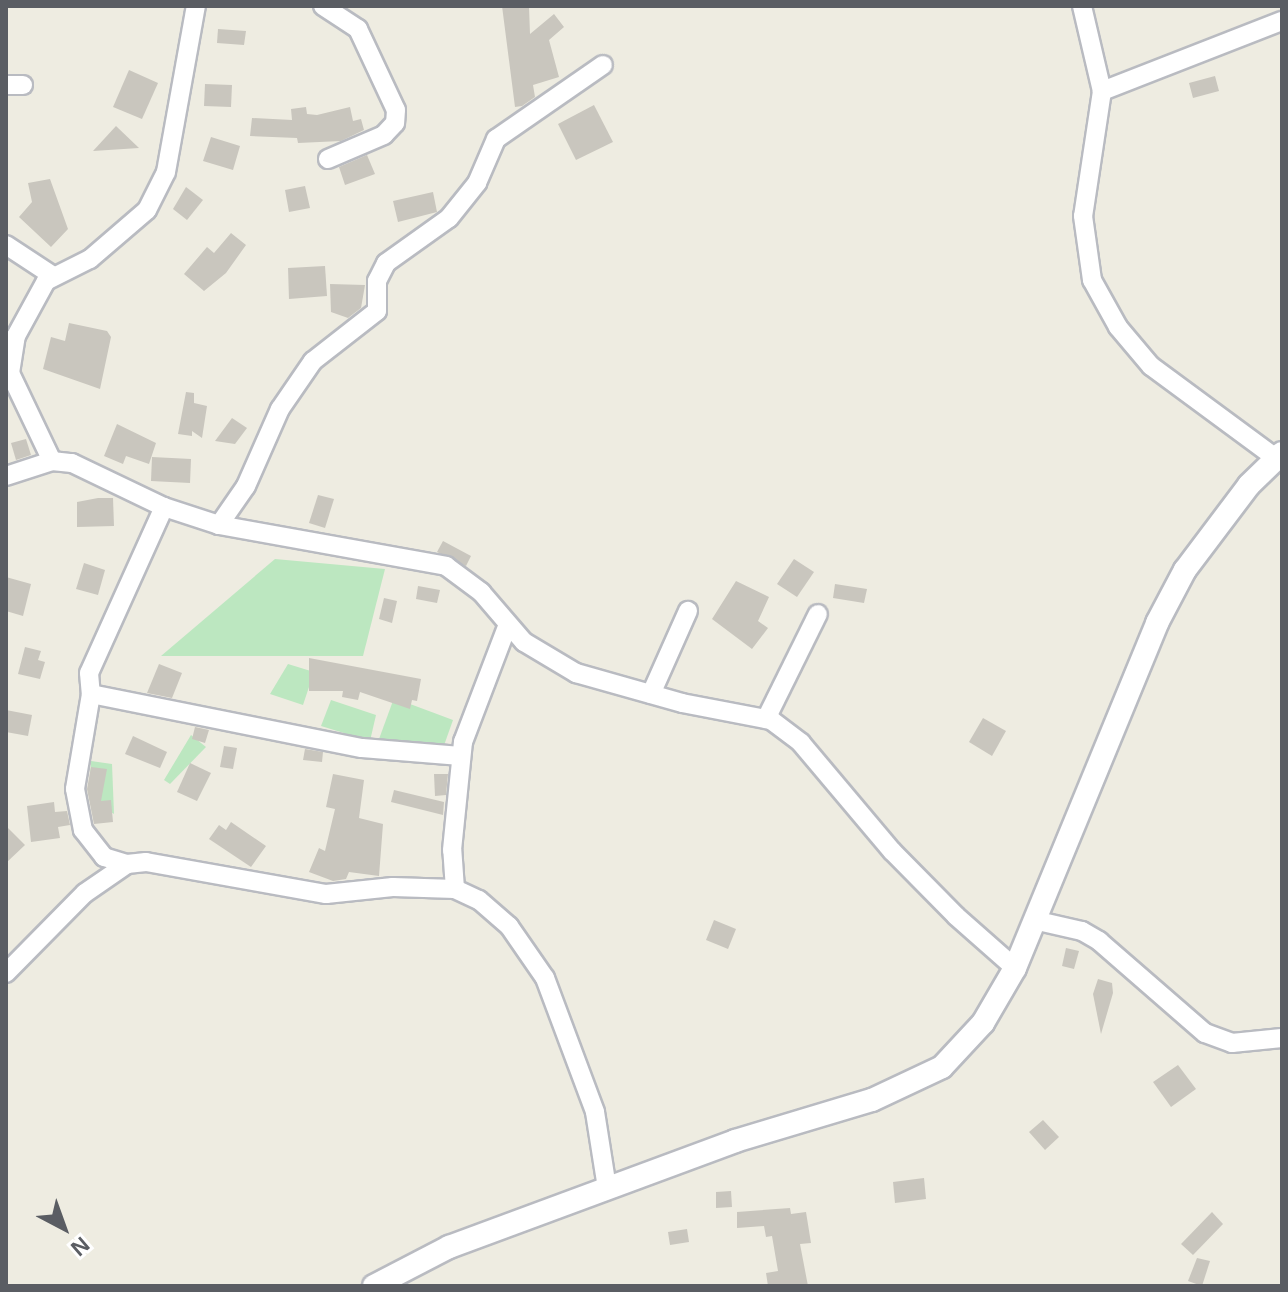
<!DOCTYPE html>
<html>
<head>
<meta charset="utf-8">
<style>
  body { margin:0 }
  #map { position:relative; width:1288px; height:1292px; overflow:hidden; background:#eeece1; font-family:Arial,sans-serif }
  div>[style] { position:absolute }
  .green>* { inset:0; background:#bce7c0 }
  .building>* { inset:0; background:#c9c6be }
  .roads { filter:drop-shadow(2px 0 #b9bbc1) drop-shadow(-2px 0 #b9bbc1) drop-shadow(0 2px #b9bbc1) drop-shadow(0 -2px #b9bbc1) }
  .minor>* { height:18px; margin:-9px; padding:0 9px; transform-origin:9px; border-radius:9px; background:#fff }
  .tertiary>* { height:22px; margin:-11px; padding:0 11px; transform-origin:11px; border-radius:11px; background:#fff }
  span { translate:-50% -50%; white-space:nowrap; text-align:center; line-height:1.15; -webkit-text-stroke:6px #fff; paint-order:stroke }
  .frame { position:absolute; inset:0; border:8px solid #5a5d63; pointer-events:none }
  .north { position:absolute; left:24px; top:1188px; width:80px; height:80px; -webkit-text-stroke:6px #fff; paint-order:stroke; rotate:139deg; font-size:22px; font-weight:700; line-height:32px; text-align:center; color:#5a5d63 }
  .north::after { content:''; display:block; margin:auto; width:28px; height:36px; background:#5a5d63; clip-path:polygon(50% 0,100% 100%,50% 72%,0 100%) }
</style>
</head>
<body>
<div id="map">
  <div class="green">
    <div style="clip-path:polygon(275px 559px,385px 569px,363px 656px,161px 656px)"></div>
    <div style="clip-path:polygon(288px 664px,314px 672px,303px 705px,270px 694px)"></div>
    <div style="clip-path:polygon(394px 698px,453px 720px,442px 751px,375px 750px)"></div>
    <div style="clip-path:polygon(331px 700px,376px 715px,370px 741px,321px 726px)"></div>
    <div style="clip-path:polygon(191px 735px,206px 747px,170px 784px,164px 780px)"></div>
    <div style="clip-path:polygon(91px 761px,112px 764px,114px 814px,89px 798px)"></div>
  </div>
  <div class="building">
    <div style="clip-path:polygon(502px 6px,529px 6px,530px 34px,554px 14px,564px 27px,549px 40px,559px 77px,533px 85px,535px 97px,522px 106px,515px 107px)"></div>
    <div style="clip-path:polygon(218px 29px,246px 31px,244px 45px,217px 43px)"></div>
    <div style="clip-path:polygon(129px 70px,158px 83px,142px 119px,113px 107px)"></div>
    <div style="clip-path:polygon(1215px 76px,1219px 91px,1193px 98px,1189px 83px)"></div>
    <div style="clip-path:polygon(205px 84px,232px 85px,231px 107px,204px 106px)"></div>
    <div style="clip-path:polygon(594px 105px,613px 142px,576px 160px,558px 124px)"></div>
    <div style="clip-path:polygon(306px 107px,307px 114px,317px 115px,350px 107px,353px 121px,361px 119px,364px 130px,341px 141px,298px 143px,297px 138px,250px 136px,252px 118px,292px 120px,291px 109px)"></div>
    <div style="clip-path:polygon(116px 126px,139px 148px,93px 151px)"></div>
    <div style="clip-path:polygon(211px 137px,240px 146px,233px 170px,203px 161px)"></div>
    <div style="clip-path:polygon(367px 155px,375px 174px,345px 185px,339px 167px)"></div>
    <div style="clip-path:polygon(50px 179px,68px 229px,51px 247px,19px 217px,32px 202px,28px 183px)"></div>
    <div style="clip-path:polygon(305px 186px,310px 208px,289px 212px,285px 190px)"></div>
    <div style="clip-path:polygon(186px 187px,203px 200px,187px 220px,173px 209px)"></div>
    <div style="clip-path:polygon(433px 192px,437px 212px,398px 222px,393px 201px)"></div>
    <div style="clip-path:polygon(231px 233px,246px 245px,226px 273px,204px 291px,184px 274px,207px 247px,214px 253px)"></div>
    <div style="clip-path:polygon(325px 266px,327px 296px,289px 299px,288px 268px)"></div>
    <div style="clip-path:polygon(330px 284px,365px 285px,361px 308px,348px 318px,331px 312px)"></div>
    <div style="clip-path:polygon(69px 323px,107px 331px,111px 337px,100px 389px,43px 369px,51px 337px,65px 341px)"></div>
    <div style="clip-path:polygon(186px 392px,194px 393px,194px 403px,207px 406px,202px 438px,192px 431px,192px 436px,178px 434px)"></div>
    <div style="clip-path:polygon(232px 418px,247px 428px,235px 444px,215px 441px)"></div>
    <div style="clip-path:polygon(117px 424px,156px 443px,149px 464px,126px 456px,123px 464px,104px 456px)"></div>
    <div style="clip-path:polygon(26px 439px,31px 455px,16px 460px,11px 443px)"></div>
    <div style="clip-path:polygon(152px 457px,191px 459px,190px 483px,151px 481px)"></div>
    <div style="clip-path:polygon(318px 495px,334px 499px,325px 528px,309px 523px)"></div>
    <div style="clip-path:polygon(98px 498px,113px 498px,114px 526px,77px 527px,77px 502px)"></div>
    <div style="clip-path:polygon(443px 541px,471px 556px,466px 566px,437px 552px)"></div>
    <div style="clip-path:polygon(794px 559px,814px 572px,797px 597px,777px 584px)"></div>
    <div style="clip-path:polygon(84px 563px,105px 570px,98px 595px,76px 589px)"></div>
    <div style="clip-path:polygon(6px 577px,31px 584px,23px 616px,6px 611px)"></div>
    <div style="clip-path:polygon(736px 581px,769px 597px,758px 621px,768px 628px,752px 649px,712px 619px)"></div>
    <div style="clip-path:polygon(835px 584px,867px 589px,864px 603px,833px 598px)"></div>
    <div style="clip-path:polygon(418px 586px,440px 590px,437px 603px,416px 599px)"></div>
    <div style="clip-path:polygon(384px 598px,397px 601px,392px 623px,379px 619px)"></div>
    <div style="clip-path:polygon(25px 647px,41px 651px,38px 660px,45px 662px,40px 679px,18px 674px)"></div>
    <div style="clip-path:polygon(309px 658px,421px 679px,417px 701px,412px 700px,410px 709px,360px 692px,358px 700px,342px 697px,343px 691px,309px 691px)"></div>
    <div style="clip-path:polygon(159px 664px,182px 673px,172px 698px,147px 693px)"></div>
    <div style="clip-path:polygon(6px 710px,32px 715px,28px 736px,6px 732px)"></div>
    <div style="clip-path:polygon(983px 718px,1006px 731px,992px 756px,969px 742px)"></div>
    <div style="clip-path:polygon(195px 727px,209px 730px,205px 743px,192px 739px)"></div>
    <div style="clip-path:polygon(133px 736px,167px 752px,160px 768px,125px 754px)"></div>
    <div style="clip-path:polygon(224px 746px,237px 748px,233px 769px,220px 767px)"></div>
    <div style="clip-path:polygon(305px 749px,323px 752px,322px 762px,303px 760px)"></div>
    <div style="clip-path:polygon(190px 763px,211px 773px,197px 801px,177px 792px)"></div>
    <div style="clip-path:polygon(91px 767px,107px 769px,101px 801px,111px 800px,113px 822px,94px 824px,87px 789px)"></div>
    <div style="clip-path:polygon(333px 774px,364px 780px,359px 818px,383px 824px,379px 876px,349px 872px,346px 879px,333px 881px,309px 872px,319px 848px,325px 851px,335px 809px,326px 807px)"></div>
    <div style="clip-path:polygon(434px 774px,448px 774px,446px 795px,435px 796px)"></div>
    <div style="clip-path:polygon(394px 790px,444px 802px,443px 815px,391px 802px)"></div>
    <div style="clip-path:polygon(54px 802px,55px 812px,67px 811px,70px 825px,58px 827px,60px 838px,31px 842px,27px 806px)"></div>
    <div style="clip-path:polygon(231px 822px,266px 846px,251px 867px,209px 839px,219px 825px,226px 830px)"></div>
    <div style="clip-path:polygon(6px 826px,25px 845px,6px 863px)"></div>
    <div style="clip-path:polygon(714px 920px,736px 929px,728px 949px,706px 940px)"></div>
    <div style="clip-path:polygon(1066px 948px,1079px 951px,1074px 969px,1062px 966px)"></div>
    <div style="clip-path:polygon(1098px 979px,1112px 983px,1113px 993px,1101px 1034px,1093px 994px)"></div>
    <div style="clip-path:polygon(1178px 1065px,1196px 1089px,1171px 1107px,1153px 1082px)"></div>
    <div style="clip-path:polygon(1043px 1120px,1059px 1137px,1045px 1150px,1029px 1132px)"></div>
    <div style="clip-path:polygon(924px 1178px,926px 1199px,895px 1203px,893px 1182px)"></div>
    <div style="clip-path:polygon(731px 1191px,732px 1207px,716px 1208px,716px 1192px)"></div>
    <div style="clip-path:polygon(790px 1208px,791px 1214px,806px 1212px,811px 1243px,800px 1244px,808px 1286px,768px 1286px,766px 1273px,778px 1271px,772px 1236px,766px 1237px,764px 1226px,737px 1228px,737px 1212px)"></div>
    <div style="clip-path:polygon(1212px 1212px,1223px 1224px,1193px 1255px,1181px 1244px)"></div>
    <div style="clip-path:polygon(687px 1229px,689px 1242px,670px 1245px,668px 1232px)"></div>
    <div style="clip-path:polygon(1197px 1258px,1210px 1261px,1202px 1286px,1188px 1281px)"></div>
  </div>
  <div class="roads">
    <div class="minor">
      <div style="left:323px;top:6px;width:42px;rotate:33.3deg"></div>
      <div style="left:358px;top:29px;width:89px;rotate:64.9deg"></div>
      <div style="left:396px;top:110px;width:13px;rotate:94deg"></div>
      <div style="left:395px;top:123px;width:16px;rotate:133deg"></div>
      <div style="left:384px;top:135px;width:61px;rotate:156.8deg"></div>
      <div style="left:1082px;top:6px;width:87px;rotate:76.8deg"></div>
      <div style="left:1102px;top:91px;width:126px;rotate:98.6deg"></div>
      <div style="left:1083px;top:216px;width:65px;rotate:82deg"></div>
      <div style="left:1092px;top:280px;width:54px;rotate:61deg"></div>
      <div style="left:1118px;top:327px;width:51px;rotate:49.8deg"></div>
      <div style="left:1151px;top:366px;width:155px;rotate:36.4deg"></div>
      <div style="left:6px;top:85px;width:17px"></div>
      <div style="left:1102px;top:91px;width:193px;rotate:-21.3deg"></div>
      <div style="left:6px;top:245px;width:56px;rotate:33.4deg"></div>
      <div style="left:52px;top:461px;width:98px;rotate:-115.5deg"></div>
      <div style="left:10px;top:373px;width:37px;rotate:-81deg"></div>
      <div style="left:16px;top:336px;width:63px;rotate:-61.4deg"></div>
      <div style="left:46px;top:281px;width:49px;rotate:-26.6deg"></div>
      <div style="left:90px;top:259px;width:75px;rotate:-40.7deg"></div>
      <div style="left:147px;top:210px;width:42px;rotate:-63.4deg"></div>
      <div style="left:166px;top:172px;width:169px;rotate:-79.8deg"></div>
      <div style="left:6px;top:476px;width:48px;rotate:-18.1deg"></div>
      <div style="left:52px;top:461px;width:20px;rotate:6deg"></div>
      <div style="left:72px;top:463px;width:102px;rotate:25.6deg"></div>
      <div style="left:164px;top:507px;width:58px;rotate:18.1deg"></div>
      <div style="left:219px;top:525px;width:231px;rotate:10.2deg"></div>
      <div style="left:446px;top:566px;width:44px;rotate:36.6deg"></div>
      <div style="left:481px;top:592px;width:66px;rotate:49.3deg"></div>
      <div style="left:524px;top:642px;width:61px;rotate:30.8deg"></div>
      <div style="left:576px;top:673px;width:110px;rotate:15.8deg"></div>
      <div style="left:682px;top:703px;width:91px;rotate:10.8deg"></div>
      <div style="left:771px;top:720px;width:38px;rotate:37deg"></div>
      <div style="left:801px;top:743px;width:141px;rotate:49.9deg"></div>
      <div style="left:892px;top:851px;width:91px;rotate:45.4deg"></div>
      <div style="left:956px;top:916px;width:79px;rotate:41.4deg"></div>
      <div style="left:164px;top:507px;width:182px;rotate:114.3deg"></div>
      <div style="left:89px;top:673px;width:21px;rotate:85deg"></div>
      <div style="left:91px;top:694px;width:276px;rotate:11.3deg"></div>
      <div style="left:362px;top:748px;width:99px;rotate:4.6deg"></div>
      <div style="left:219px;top:525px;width:47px;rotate:-55.3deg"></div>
      <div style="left:246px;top:486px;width:84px;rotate:-66.2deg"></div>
      <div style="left:280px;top:409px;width:58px;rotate:-55.5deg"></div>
      <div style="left:313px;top:361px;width:81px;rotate:-38deg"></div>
      <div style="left:377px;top:311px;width:30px;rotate:-90deg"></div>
      <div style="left:377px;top:281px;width:20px;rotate:-63deg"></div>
      <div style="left:386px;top:263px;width:77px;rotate:-35.5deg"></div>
      <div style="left:449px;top:218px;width:45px;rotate:-51.3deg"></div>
      <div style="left:477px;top:183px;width:48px;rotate:-66.6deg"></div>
      <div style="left:496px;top:139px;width:130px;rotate:-34.7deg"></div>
      <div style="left:91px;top:694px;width:96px;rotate:99.6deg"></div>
      <div style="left:75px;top:789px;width:42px;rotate:79deg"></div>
      <div style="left:83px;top:830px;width:34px;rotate:52deg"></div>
      <div style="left:104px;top:857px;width:24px;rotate:17deg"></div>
      <div style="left:651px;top:694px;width:91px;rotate:-66deg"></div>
      <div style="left:766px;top:719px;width:117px;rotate:-63.7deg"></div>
      <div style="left:455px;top:889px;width:39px;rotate:-94deg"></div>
      <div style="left:452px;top:850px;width:109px;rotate:-84.2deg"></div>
      <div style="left:463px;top:742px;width:123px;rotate:-69.1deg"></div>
      <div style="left:1038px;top:921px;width:45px;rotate:12.8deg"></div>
      <div style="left:1082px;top:931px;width:20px;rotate:30deg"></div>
      <div style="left:1099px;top:941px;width:140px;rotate:41deg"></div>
      <div style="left:1205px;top:1033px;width:29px;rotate:20deg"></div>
      <div style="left:1232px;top:1043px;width:50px;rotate:-5.7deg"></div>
      <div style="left:6px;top:973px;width:112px;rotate:-45.4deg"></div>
      <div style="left:85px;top:893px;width:51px;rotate:-34.6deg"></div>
      <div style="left:127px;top:864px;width:19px;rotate:-6deg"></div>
      <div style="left:146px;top:862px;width:183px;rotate:10.1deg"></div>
      <div style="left:326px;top:894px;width:67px;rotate:-6deg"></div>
      <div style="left:393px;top:887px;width:62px;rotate:1.8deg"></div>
      <div style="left:455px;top:889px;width:26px;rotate:25deg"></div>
      <div style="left:479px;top:900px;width:40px;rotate:41deg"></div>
      <div style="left:509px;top:926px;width:63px;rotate:55.3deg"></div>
      <div style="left:545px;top:978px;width:143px;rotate:69.5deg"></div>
      <div style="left:595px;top:1112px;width:77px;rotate:81deg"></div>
    </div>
    <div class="tertiary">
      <div style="left:374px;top:1286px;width:85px;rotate:-27.5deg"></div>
      <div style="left:449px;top:1247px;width:305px;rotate:-20.3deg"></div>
      <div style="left:735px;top:1141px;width:143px;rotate:-16.7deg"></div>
      <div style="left:872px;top:1100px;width:77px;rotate:-25.2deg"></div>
      <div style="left:942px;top:1067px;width:60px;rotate:-47deg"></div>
      <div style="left:983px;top:1023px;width:64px;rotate:-59.8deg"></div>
      <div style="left:1015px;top:968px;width:373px;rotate:-67.6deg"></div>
      <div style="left:1157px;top:623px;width:60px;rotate:-62.2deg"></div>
      <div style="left:1185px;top:570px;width:106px;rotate:-53deg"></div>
      <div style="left:1249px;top:485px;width:46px;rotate:-44.1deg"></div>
    </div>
  </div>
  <div class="frame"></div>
  <div class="north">N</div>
</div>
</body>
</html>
